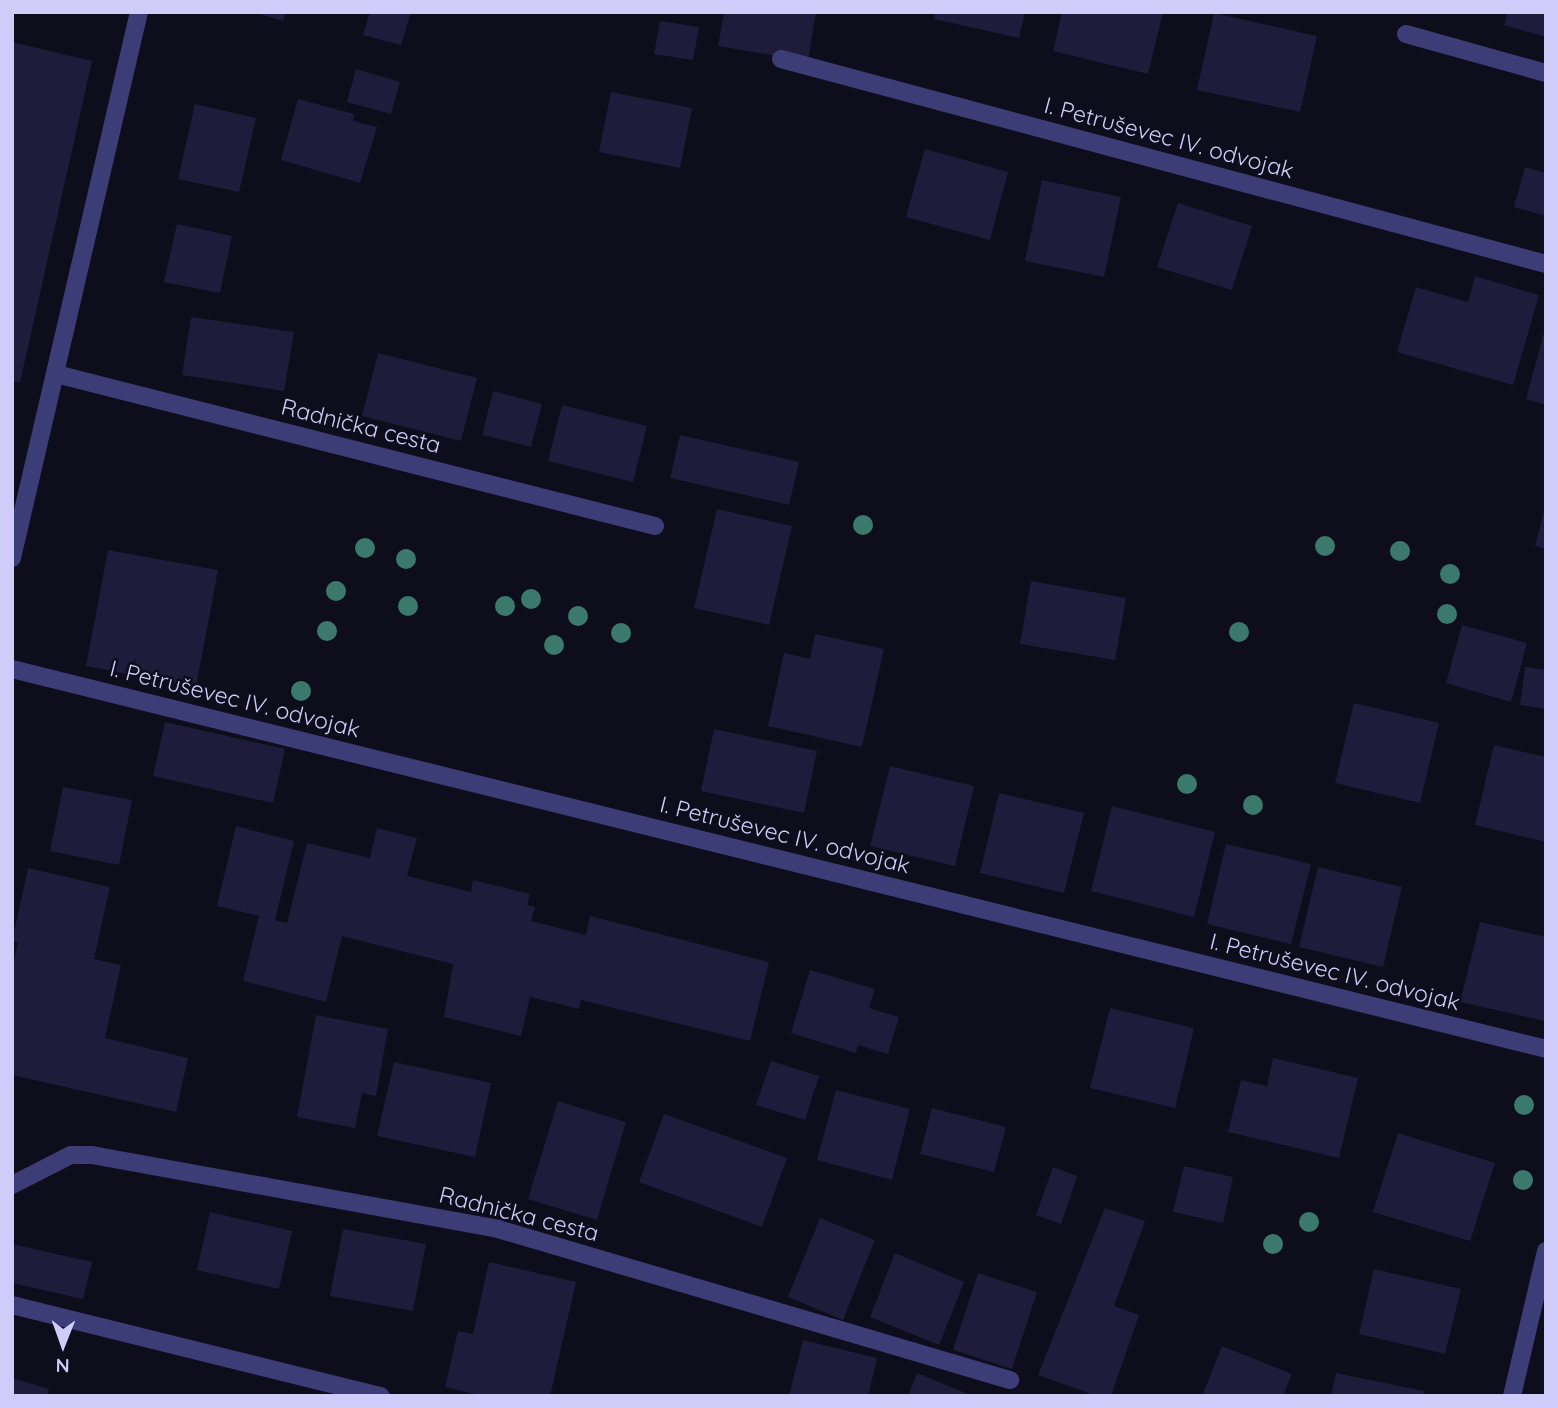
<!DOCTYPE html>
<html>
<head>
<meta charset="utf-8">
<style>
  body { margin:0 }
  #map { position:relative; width:1558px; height:1408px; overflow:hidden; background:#0e0d1b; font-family:Quicksand,sans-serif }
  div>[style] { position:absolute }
  .building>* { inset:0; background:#1f1b3a }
  .minor>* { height:18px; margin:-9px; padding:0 9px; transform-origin:9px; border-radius:9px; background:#3c3d76 }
  .trees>* { width:20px; height:20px; margin:-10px; border-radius:50%; background:#3b796c }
  span { translate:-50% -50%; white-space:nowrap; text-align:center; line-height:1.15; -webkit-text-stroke:5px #0e0d1b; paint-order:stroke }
  .street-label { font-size:23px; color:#cfccfa }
  .frame { position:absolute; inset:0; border:14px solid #cfccfa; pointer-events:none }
  .north { position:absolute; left:28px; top:1310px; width:70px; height:70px; -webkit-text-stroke:5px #0e0d1b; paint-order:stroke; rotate:181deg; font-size:19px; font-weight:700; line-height:28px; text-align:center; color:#cfccfa }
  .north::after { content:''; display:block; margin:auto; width:24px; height:32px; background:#cfccfa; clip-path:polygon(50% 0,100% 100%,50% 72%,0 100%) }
</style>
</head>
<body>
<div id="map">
  <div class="building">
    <div style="clip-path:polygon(253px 12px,285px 12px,283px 21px)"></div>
    <div style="clip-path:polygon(370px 12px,411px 12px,401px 45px,363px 35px)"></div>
    <div style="clip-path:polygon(724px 12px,816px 12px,808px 61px,718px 46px)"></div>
    <div style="clip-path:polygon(935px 12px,1025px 12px,1019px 38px,934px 19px)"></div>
    <div style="clip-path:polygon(1062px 12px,1163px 12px,1148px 74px,1053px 51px)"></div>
    <div style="clip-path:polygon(1508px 12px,1546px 12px,1546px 37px,1504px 25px)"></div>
    <div style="clip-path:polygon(1214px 13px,1317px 36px,1300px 112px,1197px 90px)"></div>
    <div style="clip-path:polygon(660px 21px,699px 27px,693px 60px,654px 54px)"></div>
    <div style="clip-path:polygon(12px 42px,92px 61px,20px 383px,12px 381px)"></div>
    <div style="clip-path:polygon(356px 69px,400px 82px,391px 114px,347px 102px)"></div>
    <div style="clip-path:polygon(611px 92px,692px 108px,680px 168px,599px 152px)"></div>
    <div style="clip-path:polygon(298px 99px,354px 114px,353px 121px,377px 127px,360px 183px,281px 160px)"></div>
    <div style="clip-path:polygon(195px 104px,256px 118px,239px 192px,178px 179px)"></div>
    <div style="clip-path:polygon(925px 149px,1008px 172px,990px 240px,906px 217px)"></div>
    <div style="clip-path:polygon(1525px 167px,1546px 173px,1546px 216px,1514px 207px)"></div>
    <div style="clip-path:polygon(1042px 180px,1121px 197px,1104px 277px,1025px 261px)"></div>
    <div style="clip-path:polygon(1178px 203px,1252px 226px,1232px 290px,1157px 267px)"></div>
    <div style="clip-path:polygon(177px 224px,232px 236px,220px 293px,164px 282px)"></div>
    <div style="clip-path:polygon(1475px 276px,1539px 295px,1513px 385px,1397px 352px,1416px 287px,1468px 302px)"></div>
    <div style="clip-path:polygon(191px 317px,294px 332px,284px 391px,182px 375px)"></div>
    <div style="clip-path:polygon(1545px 329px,1546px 329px,1546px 405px,1526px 399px)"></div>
    <div style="clip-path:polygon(378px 353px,477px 378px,461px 441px,362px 416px)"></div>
    <div style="clip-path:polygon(493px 391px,542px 404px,531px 447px,482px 435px)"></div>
    <div style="clip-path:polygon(562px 405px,647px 426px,633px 482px,548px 461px)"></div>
    <div style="clip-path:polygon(680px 435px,799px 462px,789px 505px,670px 478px)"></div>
    <div style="clip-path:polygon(1545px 507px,1546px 507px,1546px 549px,1535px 546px)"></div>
    <div style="clip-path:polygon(717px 509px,792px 526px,769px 625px,694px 608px)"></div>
    <div style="clip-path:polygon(108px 550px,218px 570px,196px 687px,86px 666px)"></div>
    <div style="clip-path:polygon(1031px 581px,1126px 598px,1115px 660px,1020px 644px)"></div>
    <div style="clip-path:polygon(1462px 625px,1527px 643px,1511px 702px,1446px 683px)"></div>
    <div style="clip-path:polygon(815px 634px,884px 649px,862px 747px,768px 726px,784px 653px,810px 659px)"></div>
    <div style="clip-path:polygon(1525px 667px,1546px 670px,1546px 709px,1520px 705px)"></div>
    <div style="clip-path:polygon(1354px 703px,1439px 723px,1420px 803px,1335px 783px)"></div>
    <div style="clip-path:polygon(165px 722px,285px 749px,273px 803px,153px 776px)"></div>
    <div style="clip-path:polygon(714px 729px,817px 751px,804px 813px,701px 791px)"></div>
    <div style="clip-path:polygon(1494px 745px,1546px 757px,1546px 842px,1475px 825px)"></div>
    <div style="clip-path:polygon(890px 766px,974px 786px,955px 866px,870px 846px)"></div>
    <div style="clip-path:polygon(63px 787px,132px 800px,119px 865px,50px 851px)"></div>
    <div style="clip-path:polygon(999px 793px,1084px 813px,1064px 893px,980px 873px)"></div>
    <div style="clip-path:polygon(1112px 806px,1215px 832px,1194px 917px,1091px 891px)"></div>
    <div style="clip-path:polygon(236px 826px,294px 841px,275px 920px,287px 923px,307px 843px,370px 858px,377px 828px,417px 838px,407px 876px,471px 892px,473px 880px,530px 894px,527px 905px,535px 907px,531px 921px,586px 935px,590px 916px,769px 962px,750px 1041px,581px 1000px,579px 1009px,530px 997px,521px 1036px,444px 1017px,453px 964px,342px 936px,326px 1002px,243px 981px,259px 916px,217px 906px)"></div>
    <div style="clip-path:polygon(1226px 844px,1311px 864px,1291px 944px,1207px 924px)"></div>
    <div style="clip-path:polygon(1318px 867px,1402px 887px,1383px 967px,1299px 947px)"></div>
    <div style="clip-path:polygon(28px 868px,110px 887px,94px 959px,121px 965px,105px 1038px,188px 1058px,176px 1112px,12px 1075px,12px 968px,18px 943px,12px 941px)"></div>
    <div style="clip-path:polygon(1480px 922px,1546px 937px,1545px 1021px,1460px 1002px)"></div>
    <div style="clip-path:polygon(810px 970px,875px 989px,869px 1008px,899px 1017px,888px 1054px,858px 1045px,856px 1053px,791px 1033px)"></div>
    <div style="clip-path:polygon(1110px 1008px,1194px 1028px,1175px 1108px,1090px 1088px)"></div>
    <div style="clip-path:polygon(316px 1015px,388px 1029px,376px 1096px,362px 1093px,355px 1128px,297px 1117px)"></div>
    <div style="clip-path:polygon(1273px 1058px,1358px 1078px,1339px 1158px,1228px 1132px,1241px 1080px,1267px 1086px)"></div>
    <div style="clip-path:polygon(771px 1061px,819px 1076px,805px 1120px,756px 1105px)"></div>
    <div style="clip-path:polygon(394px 1062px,491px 1083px,475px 1157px,377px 1136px)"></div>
    <div style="clip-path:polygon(836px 1090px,910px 1109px,892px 1180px,817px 1160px)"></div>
    <div style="clip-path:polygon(558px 1101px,626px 1122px,597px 1220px,528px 1199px)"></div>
    <div style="clip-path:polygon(932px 1108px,1006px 1127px,994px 1172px,920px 1154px)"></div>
    <div style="clip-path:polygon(664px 1114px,787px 1158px,762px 1227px,639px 1182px)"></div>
    <div style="clip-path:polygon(1398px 1133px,1495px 1163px,1470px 1241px,1373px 1212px)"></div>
    <div style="clip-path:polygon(1184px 1166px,1233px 1177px,1223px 1223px,1173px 1212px)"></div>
    <div style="clip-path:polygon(1053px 1167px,1077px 1176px,1061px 1224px,1036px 1215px)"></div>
    <div style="clip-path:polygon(1105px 1208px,1145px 1221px,1114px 1306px,1139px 1315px,1111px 1396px,1097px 1396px,1038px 1375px)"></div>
    <div style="clip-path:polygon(210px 1212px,292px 1231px,279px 1289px,197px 1270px)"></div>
    <div style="clip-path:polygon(820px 1218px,875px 1240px,843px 1320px,788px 1297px)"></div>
    <div style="clip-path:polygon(343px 1229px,426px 1244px,413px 1311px,330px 1296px)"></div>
    <div style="clip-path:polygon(12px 1244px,92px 1262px,83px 1299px,12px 1283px)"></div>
    <div style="clip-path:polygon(895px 1253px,964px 1282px,939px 1345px,870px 1317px)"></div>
    <div style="clip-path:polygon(489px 1262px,576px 1282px,550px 1396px,483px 1396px,445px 1387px,458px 1331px,473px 1334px)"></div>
    <div style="clip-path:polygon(1374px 1269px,1461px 1289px,1445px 1354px,1359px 1334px)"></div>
    <div style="clip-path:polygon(978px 1273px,1037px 1292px,1012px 1369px,953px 1350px)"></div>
    <div style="clip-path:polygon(803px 1340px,877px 1358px,868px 1396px,789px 1396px)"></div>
    <div style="clip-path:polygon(1222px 1346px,1292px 1374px,1283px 1396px,1202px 1396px)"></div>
    <div style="clip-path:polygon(917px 1373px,973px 1396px,908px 1396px)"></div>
    <div style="clip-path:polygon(1336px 1373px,1424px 1391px,1423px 1396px,1331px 1396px)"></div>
    <div style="clip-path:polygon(12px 1378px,49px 1389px,47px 1396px,12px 1396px)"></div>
  </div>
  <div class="minor">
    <div style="left:1406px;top:34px;width:145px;rotate:15.6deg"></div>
    <div style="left:781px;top:59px;width:792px;rotate:15deg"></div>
    <div style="left:56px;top:374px;width:618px;rotate:14.24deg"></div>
    <div style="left:12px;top:558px;width:561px;rotate:-76.91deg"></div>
    <div style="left:12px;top:669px;width:1580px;rotate:13.91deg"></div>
    <div style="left:12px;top:1185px;width:66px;rotate:-27deg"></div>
    <div style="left:71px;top:1155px;width:21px"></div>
    <div style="left:92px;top:1155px;width:413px;rotate:10.3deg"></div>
    <div style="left:498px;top:1229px;width:534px;rotate:16.43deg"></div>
    <div style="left:12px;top:1305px;width:380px;rotate:13.9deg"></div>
    <div style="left:1512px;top:1396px;width:149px;rotate:-76.8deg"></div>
  </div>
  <div class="trees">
    <div style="left:863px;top:525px"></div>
    <div style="left:1325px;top:546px"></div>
    <div style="left:365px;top:548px"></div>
    <div style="left:1400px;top:551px"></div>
    <div style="left:406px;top:559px"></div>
    <div style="left:1450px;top:574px"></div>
    <div style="left:336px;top:591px"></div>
    <div style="left:531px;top:599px"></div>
    <div style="left:408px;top:606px"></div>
    <div style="left:505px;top:606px"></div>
    <div style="left:1447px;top:614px"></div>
    <div style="left:578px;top:616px"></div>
    <div style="left:327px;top:631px"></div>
    <div style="left:1239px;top:632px"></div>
    <div style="left:621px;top:633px"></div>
    <div style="left:554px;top:645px"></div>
    <div style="left:301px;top:691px"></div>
    <div style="left:1187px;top:784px"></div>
    <div style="left:1253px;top:805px"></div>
    <div style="left:1524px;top:1105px"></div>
    <div style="left:1523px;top:1180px"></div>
    <div style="left:1309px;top:1222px"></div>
    <div style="left:1273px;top:1244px"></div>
  </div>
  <div class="street-label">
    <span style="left:1169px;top:138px;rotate:15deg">I. Petruševec IV. odvojak</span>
    <span style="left:361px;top:426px;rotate:14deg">Radnička cesta</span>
    <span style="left:235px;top:699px;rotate:14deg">I. Petruševec IV. odvojak</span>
    <span style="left:785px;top:835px;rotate:14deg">I. Petruševec IV. odvojak</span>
    <span style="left:1335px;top:972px;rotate:14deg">I. Petruševec IV. odvojak</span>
    <span style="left:519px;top:1214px;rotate:14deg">Radnička cesta</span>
  </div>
  <div class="frame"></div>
  <div class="north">N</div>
</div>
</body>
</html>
